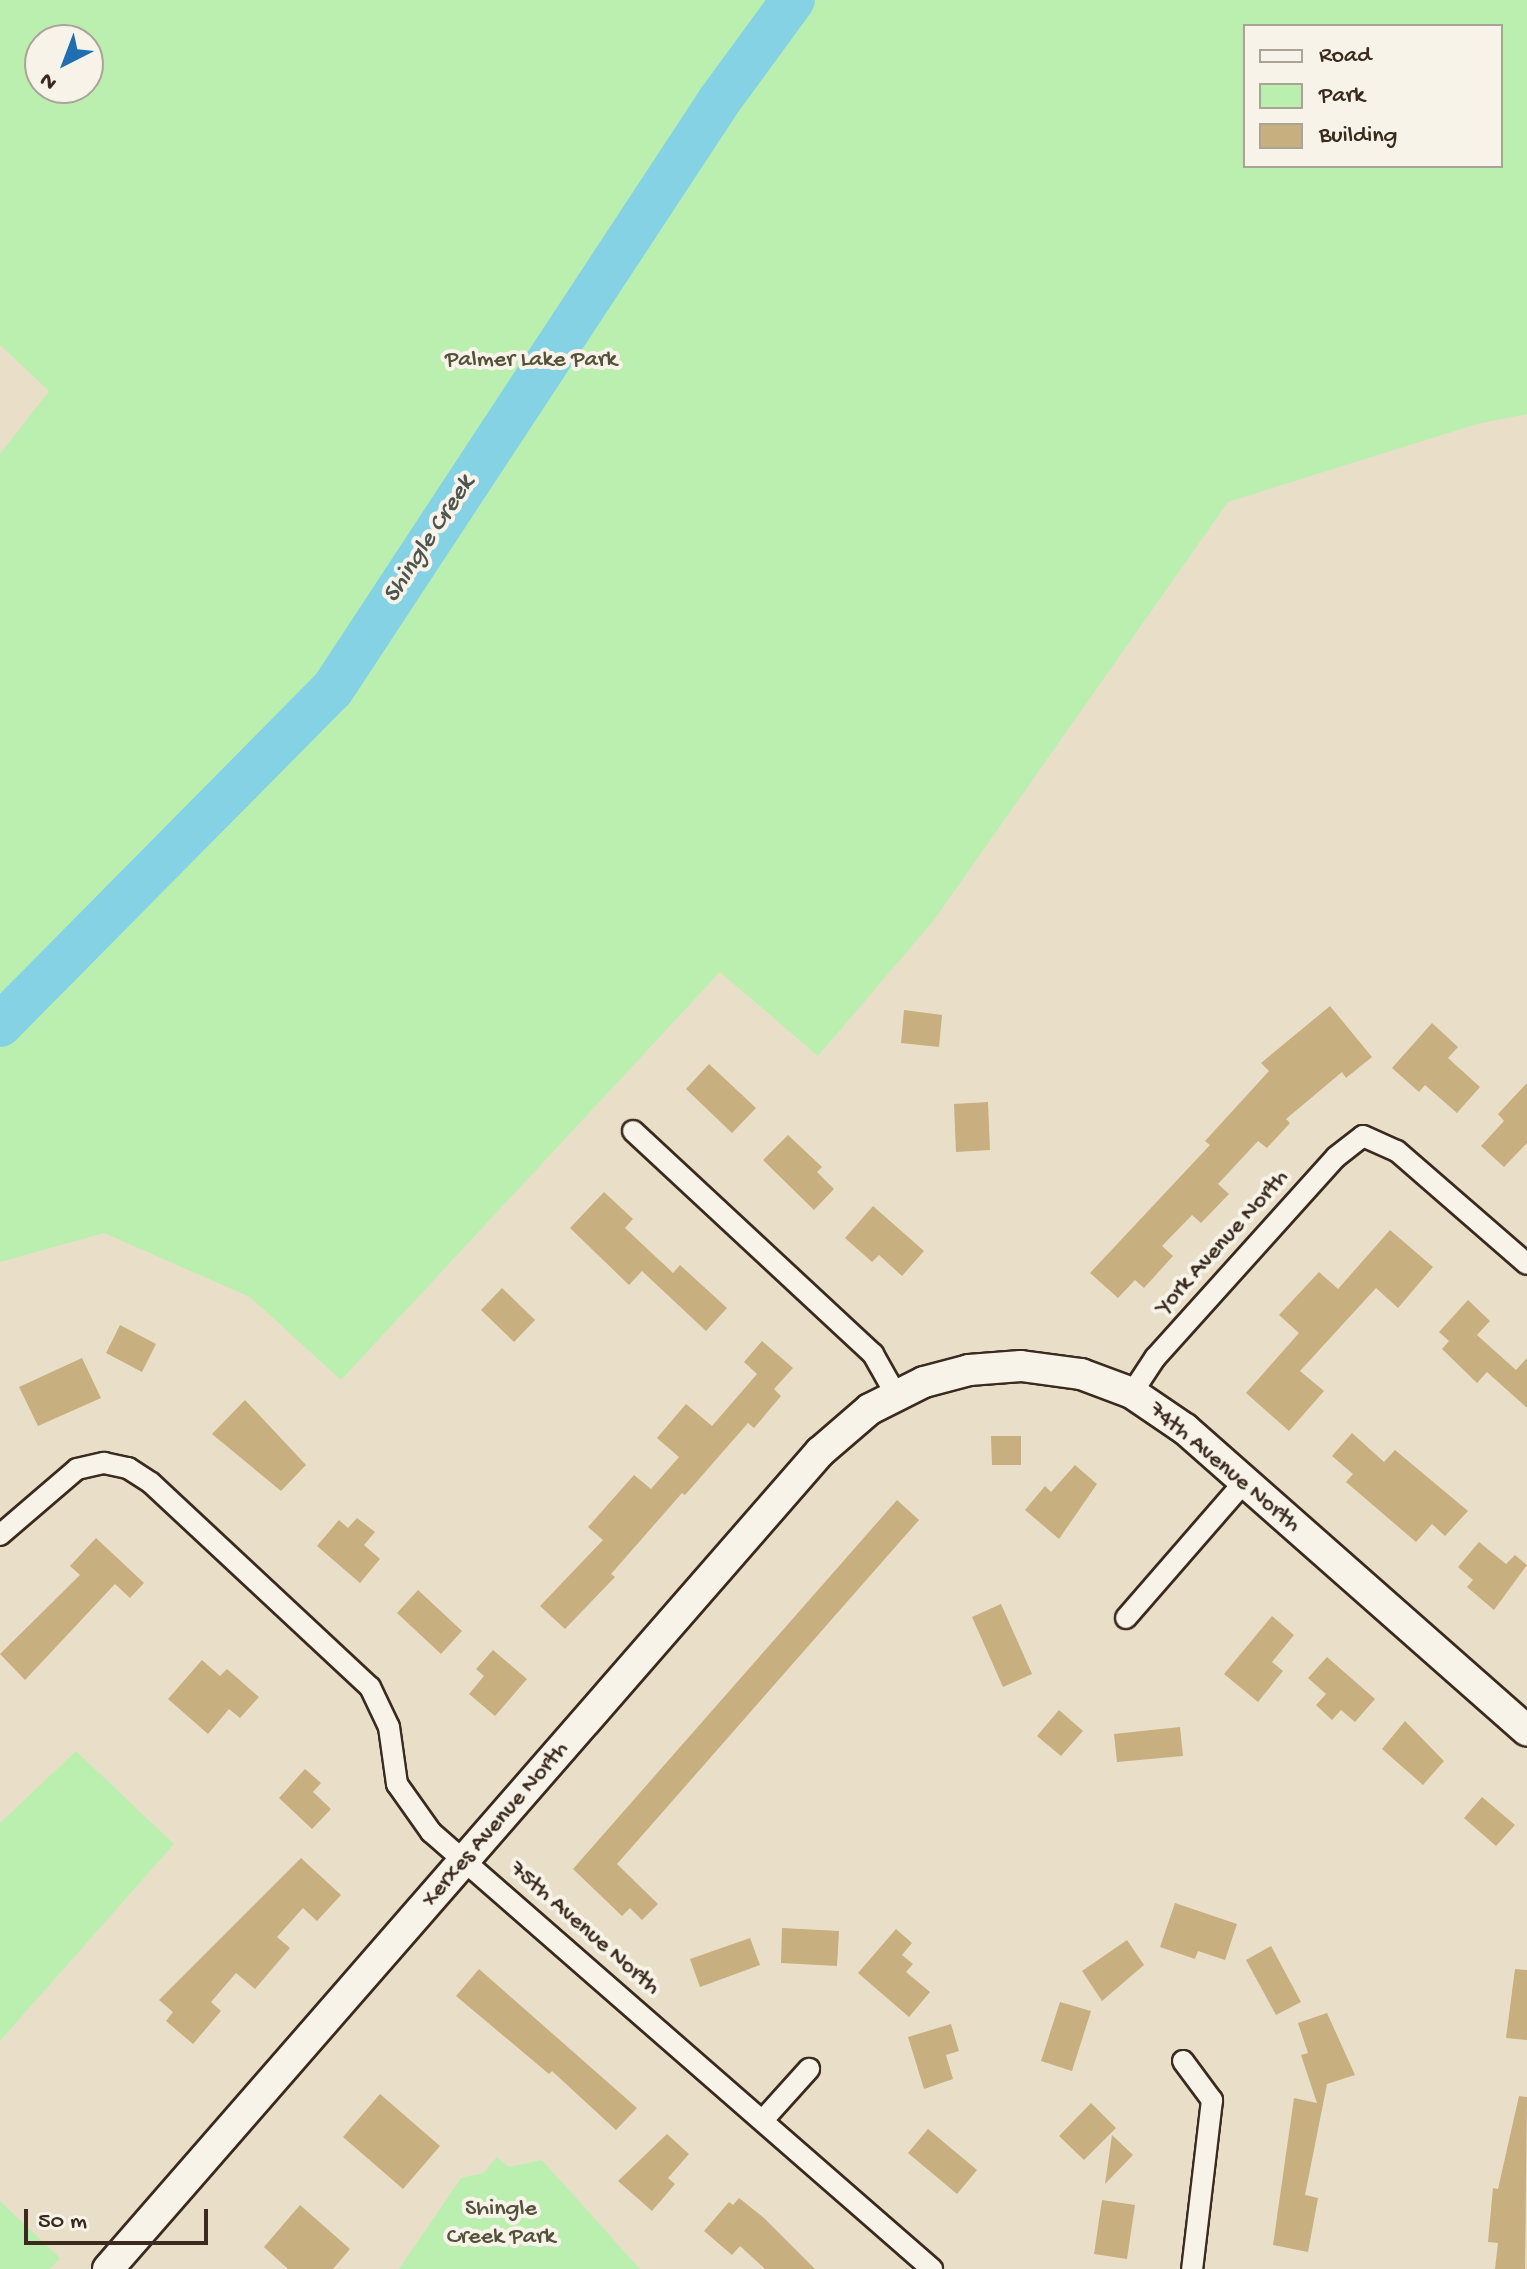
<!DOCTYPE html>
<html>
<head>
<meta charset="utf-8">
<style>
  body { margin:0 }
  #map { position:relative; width:1527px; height:2269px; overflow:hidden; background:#e9dfc8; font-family:"Gochi Hand",sans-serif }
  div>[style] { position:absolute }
  .green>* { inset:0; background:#baefb0 }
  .river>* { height:44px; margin:-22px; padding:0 22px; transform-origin:22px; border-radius:22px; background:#86d2e5 }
  .building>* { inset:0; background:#c7af7f }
  .roads { filter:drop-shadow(2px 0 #3b2a1e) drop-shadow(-2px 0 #3b2a1e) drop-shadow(0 2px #3b2a1e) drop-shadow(0 -2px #3b2a1e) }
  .street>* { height:20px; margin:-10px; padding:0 10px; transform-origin:10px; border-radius:10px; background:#f7f3e8 }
  .secondary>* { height:30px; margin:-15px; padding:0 15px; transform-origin:15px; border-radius:15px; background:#f7f3e8 }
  span { translate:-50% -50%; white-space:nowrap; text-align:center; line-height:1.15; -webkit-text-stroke:8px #f7f3e8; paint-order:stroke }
  .park-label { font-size:24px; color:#54513b }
  .street-label { font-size:24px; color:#3b2a1e }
  .water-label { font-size:26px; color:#4e5450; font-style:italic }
  .legend { position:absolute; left:1243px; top:24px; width:260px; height:144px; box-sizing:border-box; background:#f7f3e8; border:2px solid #aca397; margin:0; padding:10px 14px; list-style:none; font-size:24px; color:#3b2a1e }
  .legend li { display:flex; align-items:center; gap:16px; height:40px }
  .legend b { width:40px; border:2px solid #aca397 }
  .north { position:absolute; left:24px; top:24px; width:80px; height:80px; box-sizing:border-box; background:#f7f3e8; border:2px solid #aca397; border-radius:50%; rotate:222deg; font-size:22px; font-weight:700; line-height:32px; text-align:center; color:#3b2a1e }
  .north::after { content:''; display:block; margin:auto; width:28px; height:36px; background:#1f6fb2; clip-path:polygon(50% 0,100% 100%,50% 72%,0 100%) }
  .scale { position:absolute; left:24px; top:2209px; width:184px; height:36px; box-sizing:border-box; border:4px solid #3b2a1e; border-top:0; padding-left:10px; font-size:24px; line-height:28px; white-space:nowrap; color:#3b2a1e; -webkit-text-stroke:6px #f7f3e8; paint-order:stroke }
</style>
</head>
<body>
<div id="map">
  <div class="green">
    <div style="clip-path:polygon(evenodd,0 0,1527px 0,1527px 414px,1477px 424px,1228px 502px,934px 920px,818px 1056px,720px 972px,341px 1380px,250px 1297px,104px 1233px,0 1262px,0 454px,49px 391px,0 345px,0 0,1245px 26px,1501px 26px,1501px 166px,1245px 166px,1245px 26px,0 0,40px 40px,88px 40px,88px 88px,40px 88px,40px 40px)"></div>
    <div style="clip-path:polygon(76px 1751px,174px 1844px,0 2041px,0 1823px)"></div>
    <div style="clip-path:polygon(497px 2157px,509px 2167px,542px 2160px,640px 2269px,399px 2269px,461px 2178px,483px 2173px)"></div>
    <div style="clip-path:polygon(0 2201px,60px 2258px,50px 2269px,0 2269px)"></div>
  </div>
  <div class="river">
    <div style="left:0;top:1025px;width:472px;rotate:-45.3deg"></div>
    <div style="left:332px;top:690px;width:705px;rotate:-56.69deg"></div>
    <div style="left:719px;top:101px;width:125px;rotate:-53.8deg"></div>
  </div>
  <div class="building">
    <div style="clip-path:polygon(1330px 1006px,1372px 1057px,1346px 1078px,1342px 1072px,1286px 1119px,1290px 1123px,1267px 1148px,1258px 1141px,1218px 1184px,1229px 1194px,1201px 1223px,1192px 1215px,1162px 1246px,1173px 1256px,1144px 1288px,1135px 1280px,1118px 1298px,1090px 1273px,1210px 1145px,1205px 1141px,1269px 1071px,1261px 1063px)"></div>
    <div style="clip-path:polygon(904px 1010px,942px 1015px,939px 1047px,901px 1043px)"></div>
    <div style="clip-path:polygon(1432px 1023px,1458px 1047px,1448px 1058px,1480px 1087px,1457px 1113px,1425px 1085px,1419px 1092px,1392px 1068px)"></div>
    <div style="clip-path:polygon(709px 1064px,756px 1108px,732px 1133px,686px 1089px)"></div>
    <div style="clip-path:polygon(1527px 1083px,1527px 1143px,1504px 1167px,1481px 1146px,1504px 1121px,1498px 1114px)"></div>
    <div style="clip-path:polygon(988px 1102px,990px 1150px,956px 1152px,954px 1104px)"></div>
    <div style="clip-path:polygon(788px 1135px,822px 1167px,817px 1172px,834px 1189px,814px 1210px,763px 1160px)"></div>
    <div style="clip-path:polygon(604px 1192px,633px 1219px,625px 1228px,673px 1273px,680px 1265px,727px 1308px,706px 1331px,642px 1271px,629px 1285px,570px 1228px)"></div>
    <div style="clip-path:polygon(873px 1206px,924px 1251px,902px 1276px,879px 1255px,872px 1262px,845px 1238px)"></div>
    <div style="clip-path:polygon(1390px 1230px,1433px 1267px,1398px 1308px,1376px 1288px,1300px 1371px,1324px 1391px,1289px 1431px,1246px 1393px,1299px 1333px,1279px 1315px,1319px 1272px,1338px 1289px)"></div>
    <div style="clip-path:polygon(502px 1288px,535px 1320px,514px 1342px,481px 1310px)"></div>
    <div style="clip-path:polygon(1468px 1300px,1490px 1321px,1477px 1335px,1516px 1370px,1527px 1358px,1527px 1408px,1487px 1372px,1477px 1383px,1442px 1349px,1449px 1341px,1439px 1332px)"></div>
    <div style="clip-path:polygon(120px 1325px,156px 1344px,142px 1372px,106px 1353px)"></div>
    <div style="clip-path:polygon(762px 1341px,793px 1368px,774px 1389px,781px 1396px,754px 1428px,748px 1423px,685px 1495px,682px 1493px,611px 1574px,615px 1577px,565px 1629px,540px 1606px,603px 1540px,588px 1527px,634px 1475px,651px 1489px,679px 1457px,657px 1438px,686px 1404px,712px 1426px,757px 1374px,744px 1362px)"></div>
    <div style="clip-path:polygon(82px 1358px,101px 1398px,38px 1426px,19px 1387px)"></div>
    <div style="clip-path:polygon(245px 1400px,306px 1465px,281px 1491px,212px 1434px)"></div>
    <div style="clip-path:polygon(1352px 1433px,1384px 1462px,1395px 1450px,1468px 1511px,1445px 1536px,1432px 1524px,1416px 1542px,1346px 1482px,1353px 1474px,1332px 1456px)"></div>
    <div style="clip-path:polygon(991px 1436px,1021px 1436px,1021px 1465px,992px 1465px)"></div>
    <div style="clip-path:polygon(1075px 1465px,1097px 1484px,1059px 1539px,1025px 1510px,1045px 1486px,1051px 1492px)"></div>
    <div style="clip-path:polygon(897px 1500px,919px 1520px,617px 1864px,658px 1904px,642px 1920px,630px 1908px,622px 1916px,573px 1869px)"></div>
    <div style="clip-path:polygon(357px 1518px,375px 1532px,364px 1545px,380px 1559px,360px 1583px,317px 1546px,339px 1520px,348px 1528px)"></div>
    <div style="clip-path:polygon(96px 1538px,144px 1583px,130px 1598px,115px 1584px,25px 1680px,0 1654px,80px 1575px,70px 1566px)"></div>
    <div style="clip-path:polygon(1479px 1542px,1506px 1564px,1515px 1555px,1527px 1565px,1494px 1610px,1467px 1587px,1473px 1580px,1458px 1567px)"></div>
    <div style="clip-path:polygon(418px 1590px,462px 1631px,441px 1654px,397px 1613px)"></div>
    <div style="clip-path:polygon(1001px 1604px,1032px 1674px,1003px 1687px,972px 1617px)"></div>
    <div style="clip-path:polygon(1272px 1616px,1294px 1635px,1272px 1662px,1283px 1671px,1258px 1702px,1224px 1674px)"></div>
    <div style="clip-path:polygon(493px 1650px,527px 1679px,495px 1716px,469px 1694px,484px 1676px,476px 1669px)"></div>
    <div style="clip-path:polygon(1327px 1657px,1375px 1699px,1355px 1722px,1341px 1710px,1332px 1720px,1316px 1705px,1326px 1694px,1308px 1678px)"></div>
    <div style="clip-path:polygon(202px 1660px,220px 1676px,227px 1669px,259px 1697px,240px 1718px,229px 1709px,208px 1734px,168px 1699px)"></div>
    <div style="clip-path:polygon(1059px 1710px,1083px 1731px,1061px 1756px,1037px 1736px)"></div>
    <div style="clip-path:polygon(1405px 1721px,1444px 1761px,1423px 1785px,1382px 1749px)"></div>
    <div style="clip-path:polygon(1180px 1727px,1183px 1756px,1117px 1762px,1114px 1734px)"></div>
    <div style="clip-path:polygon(305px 1769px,321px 1783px,313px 1792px,331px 1809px,312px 1829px,279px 1798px)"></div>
    <div style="clip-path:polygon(1482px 1797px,1515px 1825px,1496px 1846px,1464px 1818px)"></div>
    <div style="clip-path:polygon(301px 1858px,341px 1895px,317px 1921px,303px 1908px,277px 1937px,290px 1948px,255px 1989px,236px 1973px,211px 2002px,221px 2011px,193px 2044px,166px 2021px,173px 2012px,159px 2000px)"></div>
    <div style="clip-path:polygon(1175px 1903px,1237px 1924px,1225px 1960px,1198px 1951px,1195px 1959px,1160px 1947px)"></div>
    <div style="clip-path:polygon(782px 1928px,839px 1931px,837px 1966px,781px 1963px)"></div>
    <div style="clip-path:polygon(896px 1929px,912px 1943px,902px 1955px,913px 1964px,906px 1972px,930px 1992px,909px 2017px,858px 1973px)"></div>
    <div style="clip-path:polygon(750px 1938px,760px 1965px,700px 1987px,690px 1959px)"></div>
    <div style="clip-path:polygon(1127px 1940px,1144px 1965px,1102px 2001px,1082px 1971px)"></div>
    <div style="clip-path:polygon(1271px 1946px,1301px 2002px,1276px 2015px,1246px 1960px)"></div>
    <div style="clip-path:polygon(479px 1969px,637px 2108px,616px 2130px,552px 2071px,549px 2074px,456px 1996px)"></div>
    <div style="clip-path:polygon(1515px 1969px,1527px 1970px,1527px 2040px,1506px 2038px)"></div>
    <div style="clip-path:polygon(1060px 2002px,1091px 2011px,1072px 2071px,1041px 2061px)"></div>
    <div style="clip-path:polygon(1327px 2013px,1355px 2075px,1327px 2084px,1305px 2195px,1318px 2198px,1308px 2252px,1273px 2245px,1294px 2098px,1317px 2103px,1301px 2055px,1308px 2053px,1298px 2023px)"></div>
    <div style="clip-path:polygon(951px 2024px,959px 2051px,946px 2055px,953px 2079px,924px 2089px,908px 2037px)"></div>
    <div style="clip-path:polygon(380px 2094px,440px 2146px,403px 2189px,343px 2137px)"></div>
    <div style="clip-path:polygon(1519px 2096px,1527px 2097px,1525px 2269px,1495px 2269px,1498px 2243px,1488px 2242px,1493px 2188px,1498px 2189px)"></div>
    <div style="clip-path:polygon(1091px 2103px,1116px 2128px,1084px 2160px,1059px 2136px)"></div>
    <div style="clip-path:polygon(928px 2129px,977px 2170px,957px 2194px,908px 2153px)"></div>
    <div style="clip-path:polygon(667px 2134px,689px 2154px,668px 2178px,675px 2184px,652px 2211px,618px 2181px)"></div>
    <div style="clip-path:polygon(1112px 2135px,1133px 2155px,1105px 2184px)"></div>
    <div style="clip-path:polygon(739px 2198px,764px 2218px,815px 2269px,765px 2269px,740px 2246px,732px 2255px,704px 2231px,729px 2202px,733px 2205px)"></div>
    <div style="clip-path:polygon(1102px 2200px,1135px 2205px,1127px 2259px,1094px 2254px)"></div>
    <div style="clip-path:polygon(300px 2205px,350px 2249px,333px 2269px,288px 2269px,264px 2247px)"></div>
  </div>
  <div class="roads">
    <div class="street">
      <div style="left:633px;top:1131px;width:328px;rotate:42.9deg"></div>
      <div style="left:873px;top:1354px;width:45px;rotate:60.6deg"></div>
      <div style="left:1132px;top:1393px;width:42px;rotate:-56.7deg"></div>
      <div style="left:1155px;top:1358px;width:270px;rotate:-48deg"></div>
      <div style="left:1336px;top:1157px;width:34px;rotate:-38deg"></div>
      <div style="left:1363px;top:1136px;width:37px;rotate:24deg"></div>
      <div style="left:1397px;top:1151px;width:172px;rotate:41deg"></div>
      <div style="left:0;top:1535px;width:101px;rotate:-40.6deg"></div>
      <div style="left:77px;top:1469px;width:28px;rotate:-13deg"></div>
      <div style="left:104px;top:1463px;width:25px;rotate:12deg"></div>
      <div style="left:128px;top:1468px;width:27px;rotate:33deg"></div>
      <div style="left:151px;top:1483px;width:299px;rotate:43deg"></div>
      <div style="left:370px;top:1687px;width:44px;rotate:64.6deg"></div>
      <div style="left:389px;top:1727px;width:58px;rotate:82deg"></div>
      <div style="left:397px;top:1784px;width:59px;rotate:54.7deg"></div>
      <div style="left:431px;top:1832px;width:665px;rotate:41.1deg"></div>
      <div style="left:1126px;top:1618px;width:181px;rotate:-49deg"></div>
      <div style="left:1183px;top:2061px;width:49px;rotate:53.4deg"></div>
      <div style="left:1212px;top:2100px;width:170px;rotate:96.7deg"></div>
      <div style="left:763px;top:2120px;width:69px;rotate:-48deg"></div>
    </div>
    <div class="secondary">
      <div style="left:108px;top:2269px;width:1084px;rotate:-48.93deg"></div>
      <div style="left:820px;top:1452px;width:66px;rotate:-40.7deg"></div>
      <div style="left:870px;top:1409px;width:60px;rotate:-26.6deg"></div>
      <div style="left:924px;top:1382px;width:47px;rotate:-14.9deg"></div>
      <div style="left:969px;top:1370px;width:52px;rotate:-4.4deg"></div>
      <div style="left:1021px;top:1366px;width:61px;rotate:7.6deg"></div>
      <div style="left:1081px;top:1374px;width:54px;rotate:20.4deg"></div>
      <div style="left:1132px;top:1393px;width:64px;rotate:34.2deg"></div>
      <div style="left:1185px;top:1429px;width:456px;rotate:41.4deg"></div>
    </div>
  </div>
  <div class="park-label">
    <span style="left:531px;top:361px">Palmer Lake Park</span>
    <span style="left:501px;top:2224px">Shingle<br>Creek Park</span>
  </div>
  <div class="street-label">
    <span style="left:1223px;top:1243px;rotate:-48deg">York Avenue North</span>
    <span style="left:1224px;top:1468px;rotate:40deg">74th Avenue North</span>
    <span style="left:496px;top:1825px;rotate:-49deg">Xerxes Avenue North</span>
    <span style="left:584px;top:1929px;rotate:41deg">75th Avenue North</span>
  </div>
  <div class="water-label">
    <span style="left:430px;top:540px;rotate:-57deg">Shingle Creek</span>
  </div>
  <ul class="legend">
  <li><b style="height:10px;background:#f7f3e8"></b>Road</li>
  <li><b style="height:22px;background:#baefb0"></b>Park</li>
  <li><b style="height:22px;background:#c7af7f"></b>Building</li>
  </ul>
  <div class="north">N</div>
  <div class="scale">50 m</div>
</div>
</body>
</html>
